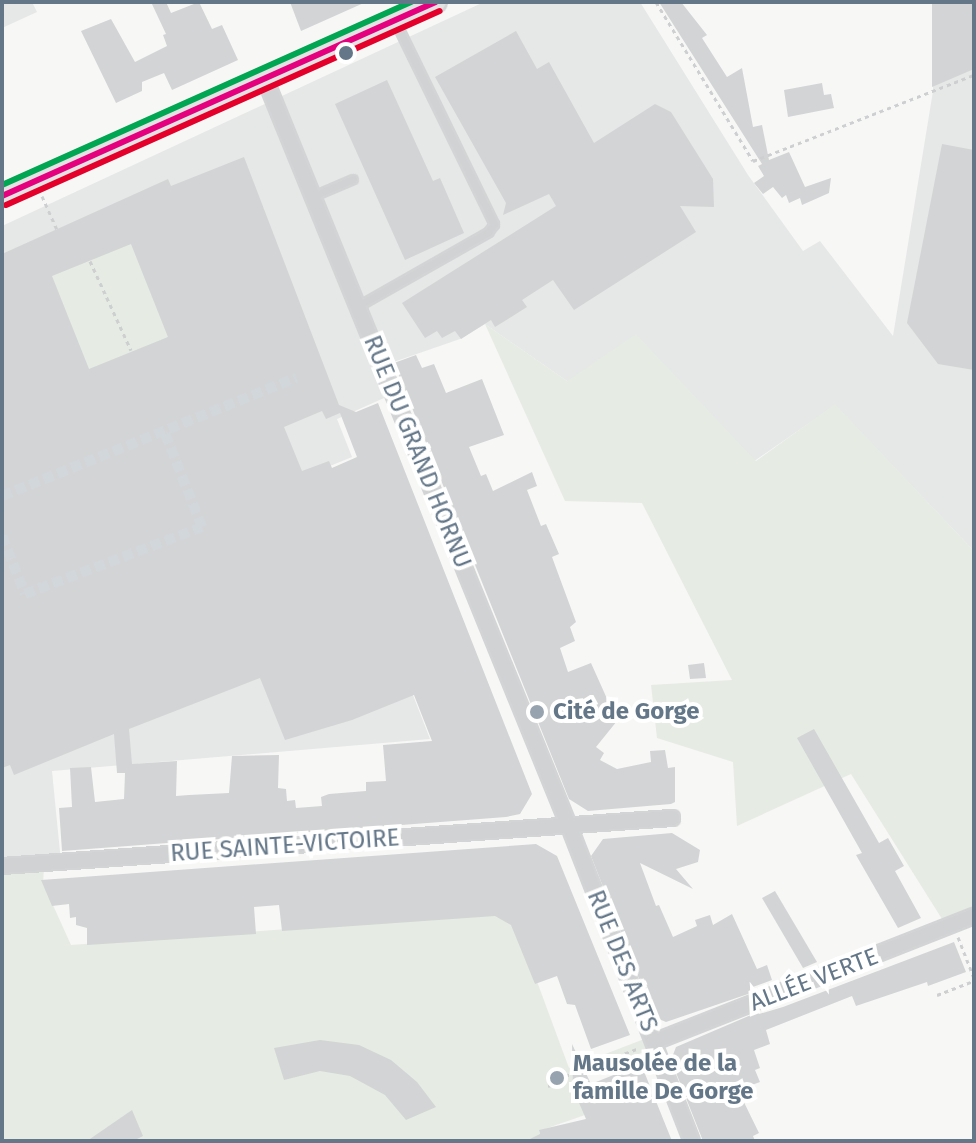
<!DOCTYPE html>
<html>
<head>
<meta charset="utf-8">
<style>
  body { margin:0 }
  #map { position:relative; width:976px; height:1143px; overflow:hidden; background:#f7f7f6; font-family:"Fira Sans",sans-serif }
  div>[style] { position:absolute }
  .built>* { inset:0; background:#e6e7e7 }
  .green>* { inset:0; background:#e6ebe4 }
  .building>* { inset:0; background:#d3d4d5 }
  .pedestrian-tunnel>* { height:10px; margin-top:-5px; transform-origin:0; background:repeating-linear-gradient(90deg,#d2d7db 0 10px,transparent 0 15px) }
  .path>* { height:3px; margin-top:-1.5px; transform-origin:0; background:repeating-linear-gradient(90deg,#cdcfd0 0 4px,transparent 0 8px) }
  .roads { filter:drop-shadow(2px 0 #d3d4d5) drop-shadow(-2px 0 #d3d4d5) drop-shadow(0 2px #d3d4d5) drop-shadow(0 -2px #d3d4d5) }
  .service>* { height:7px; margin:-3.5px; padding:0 3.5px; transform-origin:3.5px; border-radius:3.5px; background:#d1d2d3 }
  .minor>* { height:14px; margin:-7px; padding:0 7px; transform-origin:7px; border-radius:7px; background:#d1d2d3 }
  .primary>* { height:20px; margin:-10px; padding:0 10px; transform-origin:10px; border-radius:10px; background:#e3e3e4 }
  .bus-1>* { height:6px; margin:-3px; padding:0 3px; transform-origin:3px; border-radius:3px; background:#e5007d }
  .bus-2>* { height:6px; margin:-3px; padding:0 3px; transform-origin:3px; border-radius:3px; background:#e4002b }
  .bus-3>* { height:6px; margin:-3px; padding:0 3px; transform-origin:3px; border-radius:3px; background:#00a651 }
  .dots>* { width:22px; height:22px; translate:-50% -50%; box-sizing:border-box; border:4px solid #fff; border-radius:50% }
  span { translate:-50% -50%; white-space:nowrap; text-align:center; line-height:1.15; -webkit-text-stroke:8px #fff; paint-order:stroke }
  .street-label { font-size:24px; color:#647789 }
  .poi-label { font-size:24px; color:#647789; font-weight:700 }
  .left { translate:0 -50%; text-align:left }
  .frame { position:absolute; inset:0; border:4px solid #647789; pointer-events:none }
</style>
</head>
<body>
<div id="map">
  <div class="built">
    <div style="clip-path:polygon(2px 2px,32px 2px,37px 12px,2px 28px)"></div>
    <div style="clip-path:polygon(484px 2px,640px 2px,748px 175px,803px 251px,820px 241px,893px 336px,933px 91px,933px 2px,974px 2px,974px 551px,835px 405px,753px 462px,567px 381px,485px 324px,460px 339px,382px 366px,393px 394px,337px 419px,352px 457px,325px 468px,430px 739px,52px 771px,61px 862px,2px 865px,2px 226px)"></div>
  </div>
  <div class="green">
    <div style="clip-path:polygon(131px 244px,168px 337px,89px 369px,52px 276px)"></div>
    <div style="clip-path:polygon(485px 324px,567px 381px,636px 334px,756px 461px,835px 404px,974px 551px,974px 916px,947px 927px,851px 774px,737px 826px,733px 762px,657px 738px,651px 685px,732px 680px,642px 503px,565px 501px)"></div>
    <div style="clip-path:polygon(44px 868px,43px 883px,71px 945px,489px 914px,515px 922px,569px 1068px,652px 1036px,656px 1047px,572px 1081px,585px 1115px,539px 1131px,542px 1141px,2px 1141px,2px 869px)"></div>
  </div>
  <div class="building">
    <div style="clip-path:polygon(151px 2px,166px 2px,171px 13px,199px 2px,212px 29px,222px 25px,238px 60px,172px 90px,164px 73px,142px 82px,142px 91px,116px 103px,81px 31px,111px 19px,135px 62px,167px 46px,163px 35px,166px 34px)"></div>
    <div style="clip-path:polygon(290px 2px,366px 2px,301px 31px)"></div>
    <div style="clip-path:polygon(659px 2px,681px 2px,707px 35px,702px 38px,727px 77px,742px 68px,753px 127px,762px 125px,769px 160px,789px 152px,805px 187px,831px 178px,829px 193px,802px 205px,800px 198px,789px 203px,786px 195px,782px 198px,773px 187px,763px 194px,754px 183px,764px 176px,758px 166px,762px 164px)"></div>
    <div style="clip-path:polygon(932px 2px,974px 2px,974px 69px,932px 87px)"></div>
    <div style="clip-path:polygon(516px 31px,537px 69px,549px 62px,594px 143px,655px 104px,671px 112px,713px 179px,714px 207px,680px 206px,696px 232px,574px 310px,553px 280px,522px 300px,527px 307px,495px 327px,491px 320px,461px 339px,455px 331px,442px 338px,437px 331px,425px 338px,402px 303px,556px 206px,549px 194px,503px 215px,506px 203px,435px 77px)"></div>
    <div style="clip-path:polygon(387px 80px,433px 181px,440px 178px,464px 233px,405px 260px,335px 104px)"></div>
    <div style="clip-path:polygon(822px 83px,824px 95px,831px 94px,834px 108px,788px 117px,784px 90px)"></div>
    <div style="clip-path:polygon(942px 144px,974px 150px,974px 370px,938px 364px,907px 323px)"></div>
    <div style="clip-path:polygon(evenodd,244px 157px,339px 405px,356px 412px,378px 403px,532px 794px,520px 814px,506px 817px,62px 851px,59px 808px,72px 807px,70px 768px,91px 767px,95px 802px,124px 799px,125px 773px,117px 773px,114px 734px,14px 775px,10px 765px,2px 768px,2px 254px,168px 179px,171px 186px,244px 157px,131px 244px,168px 337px,89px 369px,52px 276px,131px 244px,244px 157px,322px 411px,326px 419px,340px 413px,357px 457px,332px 468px,329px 461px,302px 471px,284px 427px,322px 411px,244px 157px,260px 678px,285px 740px,352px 720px,414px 695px,432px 741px,383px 745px,386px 781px,366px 782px,366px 791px,329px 794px,321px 797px,322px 806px,296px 808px,295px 800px,287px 801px,286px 789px,278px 788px,279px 755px,232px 756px,229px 793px,189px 795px,176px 796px,177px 761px,132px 764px,129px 729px,260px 678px)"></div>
    <div style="clip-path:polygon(416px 355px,422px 368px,434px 364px,446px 393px,482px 379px,504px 435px,469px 447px,481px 476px,486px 474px,493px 491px,532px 472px,537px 486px,527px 490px,541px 526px,546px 524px,559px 554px,552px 557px,576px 622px,570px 627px,575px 641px,560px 648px,568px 672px,591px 663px,617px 721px,596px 747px,604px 753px,600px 760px,617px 769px,651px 762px,650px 751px,665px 750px,668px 768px,675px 767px,675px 802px,671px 804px,588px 811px,569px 799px,394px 363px)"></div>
    <div style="clip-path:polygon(704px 663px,706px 678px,690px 679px,688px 665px)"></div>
    <div style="clip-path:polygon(814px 729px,879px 843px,888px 838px,904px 866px,895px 871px,921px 918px,898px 928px,856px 855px,862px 853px,797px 738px)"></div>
    <div style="clip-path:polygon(672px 833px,700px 850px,698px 862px,676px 869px,693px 889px,640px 863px,656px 906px,659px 905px,673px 937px,697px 926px,695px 920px,710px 915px,713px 925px,732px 914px,757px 969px,767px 965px,772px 980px,750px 988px,751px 993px,666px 1022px,654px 1017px,591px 856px,603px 839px)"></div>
    <div style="clip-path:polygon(536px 844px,557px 856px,630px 1035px,591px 1049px,575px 1005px,567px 1004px,557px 976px,535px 984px,511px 925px,495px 916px,282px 931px,279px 905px,254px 907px,256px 934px,87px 945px,87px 928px,76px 925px,76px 917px,70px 918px,69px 904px,52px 906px,41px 880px)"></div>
    <div style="clip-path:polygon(775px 891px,817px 962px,803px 968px,762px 898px)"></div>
    <div style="clip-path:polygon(954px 942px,966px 972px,928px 986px,927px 982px,856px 1006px,852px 996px,766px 1030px,770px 1044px,754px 1050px,760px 1068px,755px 1070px,760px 1082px,738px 1090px,759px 1133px,753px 1136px,755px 1141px,703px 1141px,671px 1060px,676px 1047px,758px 1012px,759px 1014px,783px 1007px)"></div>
    <div style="clip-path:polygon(320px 1040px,359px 1045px,391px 1060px,417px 1082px,436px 1107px,406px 1120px,385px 1095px,350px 1076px,320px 1071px,284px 1080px,274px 1048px)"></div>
    <div style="clip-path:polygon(572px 1044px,591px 1084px,641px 1064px,672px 1141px,526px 1141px,540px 1134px,539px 1130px,586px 1119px,573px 1089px)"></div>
    <div style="clip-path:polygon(132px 1110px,143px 1136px,133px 1141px,87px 1141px)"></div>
  </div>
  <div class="pedestrian-tunnel">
    <div style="left:2px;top:496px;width:317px;rotate:-21.9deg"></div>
    <div style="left:2px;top:536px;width:62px;rotate:68.4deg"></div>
    <div style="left:25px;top:594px;width:189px;rotate:-20.7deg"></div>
    <div style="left:202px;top:527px;width:103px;rotate:-111.6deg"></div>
  </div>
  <div class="path">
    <div style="left:656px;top:2px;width:186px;rotate:58.6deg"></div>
    <div style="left:753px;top:161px;width:237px;rotate:-21.3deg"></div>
    <div style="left:42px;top:196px;width:36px;rotate:66deg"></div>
    <div style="left:90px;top:261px;width:98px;rotate:65.3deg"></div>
    <div style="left:958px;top:937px;width:44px;rotate:68.7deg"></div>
    <div style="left:937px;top:995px;width:40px;rotate:-21deg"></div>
    <div style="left:563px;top:1071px;width:5px;rotate:68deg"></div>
    <div style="left:565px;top:1076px;width:79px;rotate:-20.7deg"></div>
    <div style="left:548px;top:1086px;width:19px;rotate:-21deg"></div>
    <div style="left:566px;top:1079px;width:3px;rotate:-108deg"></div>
  </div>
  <div class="roads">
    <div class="service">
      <div style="left:313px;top:196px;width:43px;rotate:-23deg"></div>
      <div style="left:358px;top:306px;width:150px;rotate:-29.6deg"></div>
      <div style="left:488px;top:232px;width:10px;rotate:-53deg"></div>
      <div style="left:494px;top:224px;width:226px;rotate:-116deg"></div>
    </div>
    <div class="minor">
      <div style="left:265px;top:79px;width:806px;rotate:67.86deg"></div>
      <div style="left:569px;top:826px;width:338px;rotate:68.7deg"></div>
      <div style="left:2px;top:866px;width:672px;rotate:-4.1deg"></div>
      <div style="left:654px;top:1042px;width:344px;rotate:-21.5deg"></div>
    </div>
    <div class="primary">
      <div style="left:2px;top:196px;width:475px;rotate:-24.1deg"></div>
    </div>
  </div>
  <div class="bus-1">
    <div style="left:2px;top:196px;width:475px;rotate:-24.1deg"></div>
  </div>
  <div class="bus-2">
    <div style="left:6px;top:205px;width:475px;rotate:-24.1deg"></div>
  </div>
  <div class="bus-3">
    <div style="left:2px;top:185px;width:448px;rotate:-24.1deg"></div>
  </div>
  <div class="dots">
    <div style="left:346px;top:53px;background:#647789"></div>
    <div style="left:537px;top:712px;background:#97a4af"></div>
    <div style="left:557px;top:1078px;background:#97a4af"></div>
  </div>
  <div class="street-label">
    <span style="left:417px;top:452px;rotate:68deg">RUE DU GRAND HORNU</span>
    <span style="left:285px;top:846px;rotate:-4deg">RUE SAINTE-VICTOIRE</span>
    <span style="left:622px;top:961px;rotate:68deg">RUE DES ARTS</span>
    <span style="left:814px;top:980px;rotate:-21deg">ALLÉE VERTE</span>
  </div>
  <div class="poi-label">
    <span class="left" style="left:553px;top:712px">Cité de Gorge</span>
    <span class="left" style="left:573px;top:1078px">Mausolée de la<br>famille De Gorge</span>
  </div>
  <div class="frame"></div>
</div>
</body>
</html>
